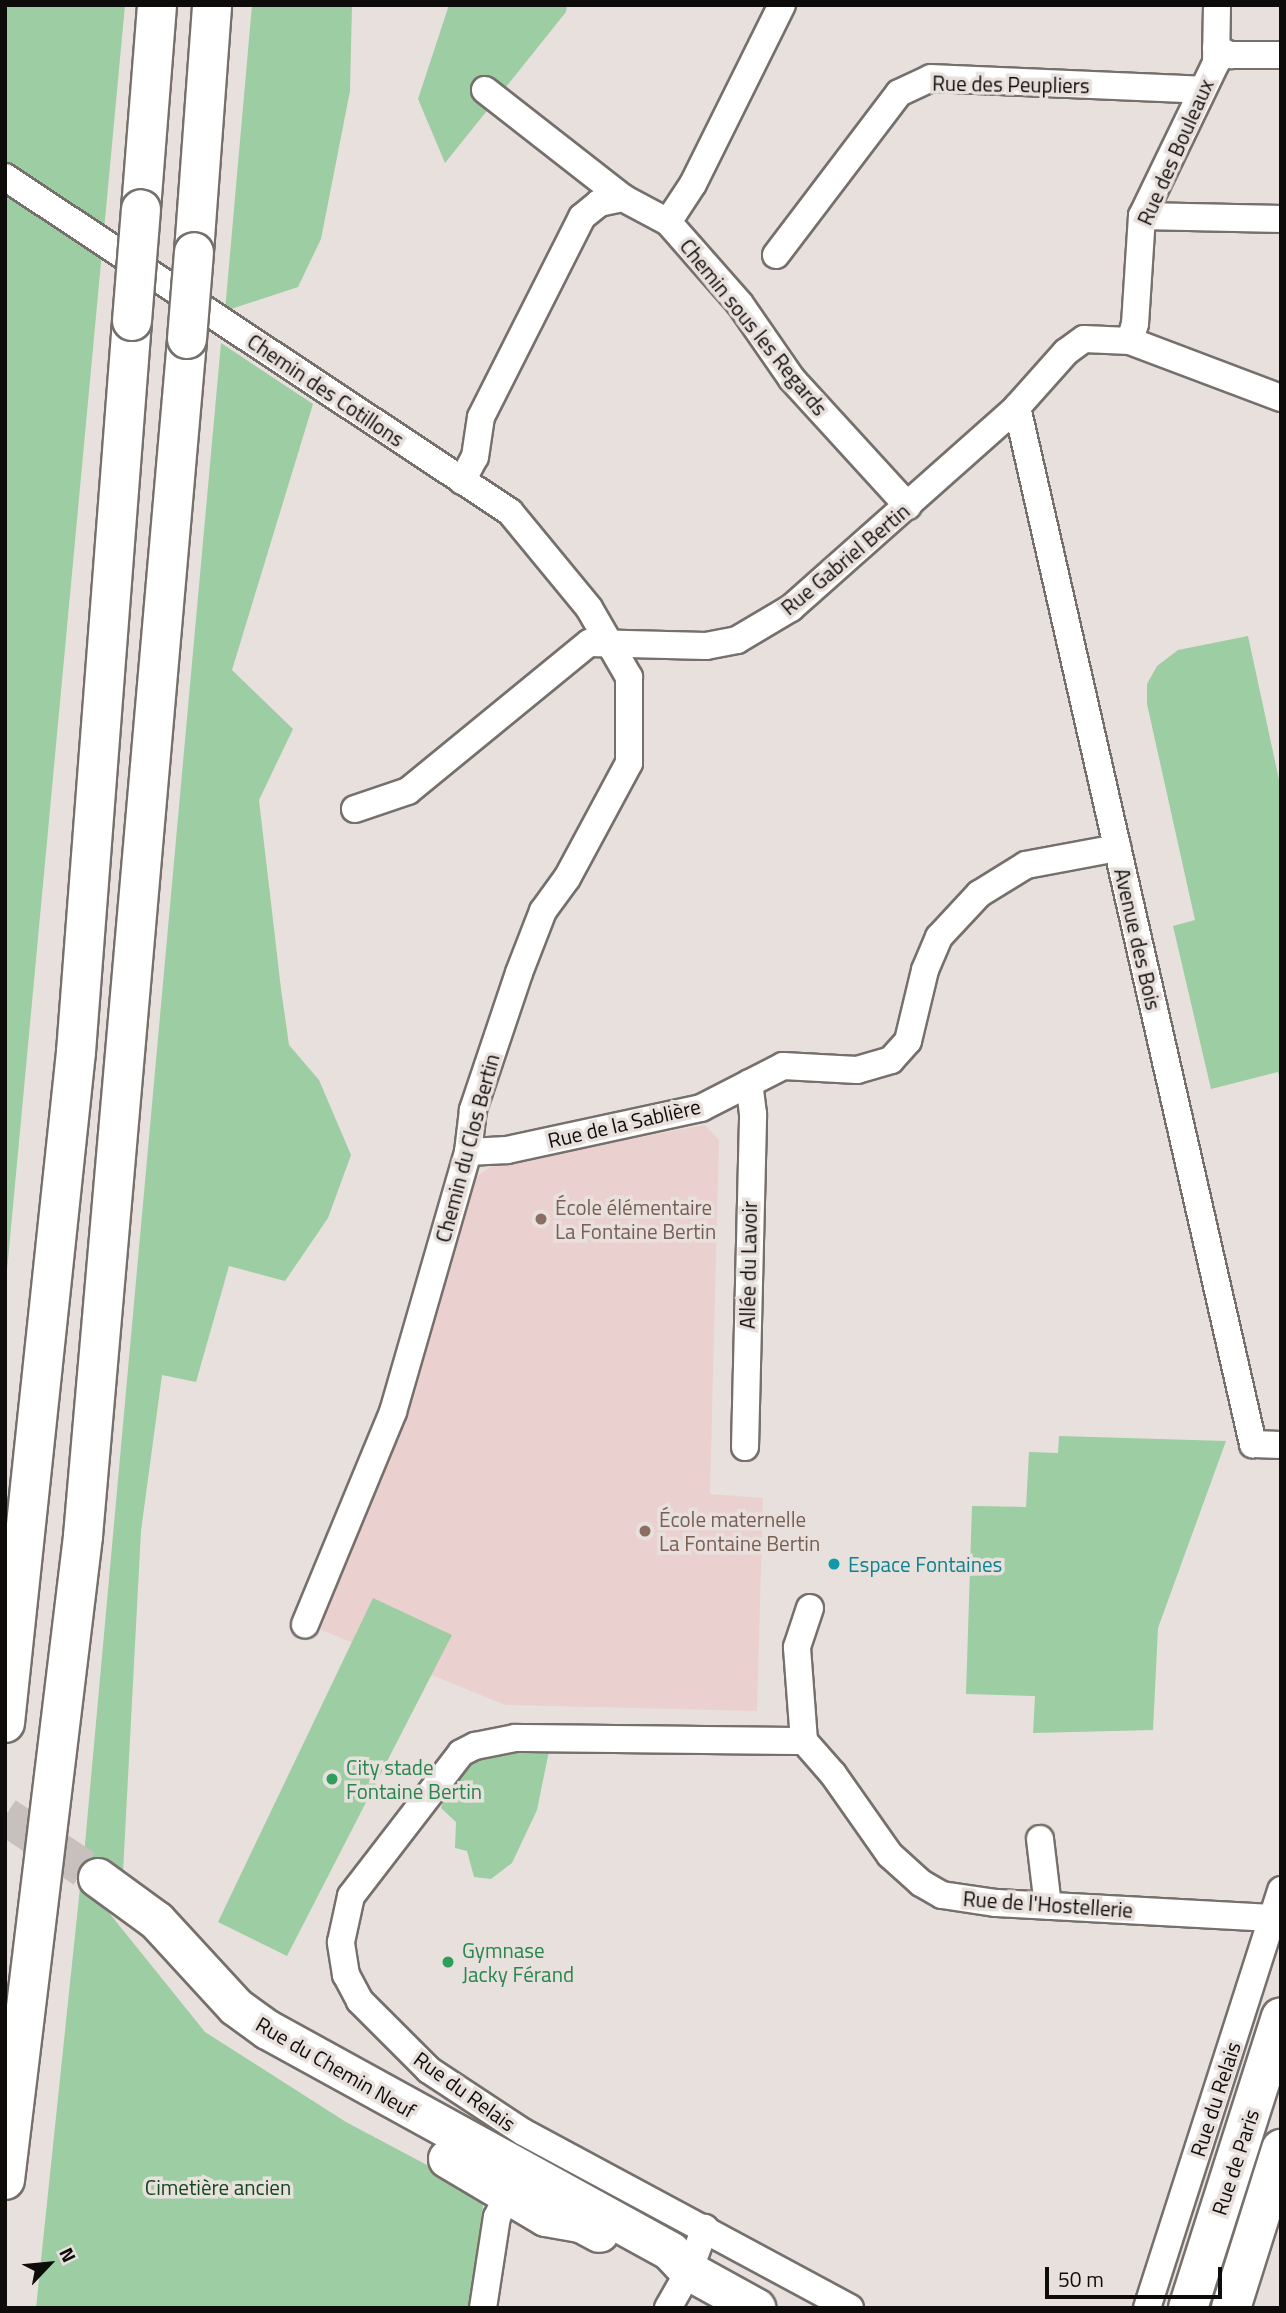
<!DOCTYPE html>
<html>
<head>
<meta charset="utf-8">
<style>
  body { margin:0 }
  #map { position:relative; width:1286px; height:2313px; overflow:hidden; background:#e8e0dc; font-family:"Titillium Web",sans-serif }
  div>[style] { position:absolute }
  .education>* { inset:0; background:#ebd0d0 }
  .green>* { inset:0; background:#9dcda2 }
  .secondary-tunnel>* { height:38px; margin-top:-19px; transform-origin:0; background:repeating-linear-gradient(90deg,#c7c0bc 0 38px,transparent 0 57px) }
  .roads { filter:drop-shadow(2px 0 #76706c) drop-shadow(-2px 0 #76706c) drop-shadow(0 2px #76706c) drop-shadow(0 -2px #76706c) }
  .street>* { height:26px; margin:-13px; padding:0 13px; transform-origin:13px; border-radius:13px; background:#fff }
  .secondary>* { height:38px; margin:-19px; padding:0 19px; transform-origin:19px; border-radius:19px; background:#fff }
  .highway>* { height:38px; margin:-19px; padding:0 19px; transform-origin:19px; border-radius:19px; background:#fff }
  .bridges { filter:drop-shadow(2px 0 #76706c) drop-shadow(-2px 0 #76706c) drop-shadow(0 2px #76706c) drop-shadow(0 -2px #76706c) }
  .highway-bridge>* { height:38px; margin:-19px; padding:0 19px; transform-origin:19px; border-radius:19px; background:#fff }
  .dots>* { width:19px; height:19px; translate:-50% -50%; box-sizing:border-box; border:4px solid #e8e0dc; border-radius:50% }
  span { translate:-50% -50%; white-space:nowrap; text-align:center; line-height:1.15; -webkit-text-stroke:7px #e8e0dc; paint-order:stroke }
  .street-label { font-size:21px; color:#0e0c0a }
  .education-label { font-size:21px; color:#785e54 }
  .left { translate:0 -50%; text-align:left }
  .culture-label { font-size:21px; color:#0d838f }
  .leisure-label { font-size:21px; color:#27864d }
  .park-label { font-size:21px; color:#0f481d }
  .frame { position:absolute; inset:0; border:7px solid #0e0c0a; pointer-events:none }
  .north { position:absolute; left:14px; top:2229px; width:70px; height:70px; -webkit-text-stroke:5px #e8e0dc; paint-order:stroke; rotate:64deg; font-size:19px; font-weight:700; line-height:28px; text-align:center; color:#0e0c0a }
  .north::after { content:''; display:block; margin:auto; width:24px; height:32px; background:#0e0c0a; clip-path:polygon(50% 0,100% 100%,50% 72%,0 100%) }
  .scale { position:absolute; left:1045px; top:2267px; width:177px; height:32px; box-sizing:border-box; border:4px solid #0e0c0a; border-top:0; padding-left:9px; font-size:21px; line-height:24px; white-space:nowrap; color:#0e0c0a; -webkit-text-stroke:5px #e8e0dc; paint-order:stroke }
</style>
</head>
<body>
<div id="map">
  <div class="education">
    <div style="clip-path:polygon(705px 1125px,719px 1140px,710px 1494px,763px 1498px,757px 1711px,505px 1705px,319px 1629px,409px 1394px,476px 1177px,493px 1165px)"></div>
  </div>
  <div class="green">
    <div style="clip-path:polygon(5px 5px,125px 5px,5px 1292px)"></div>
    <div style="clip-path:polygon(252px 5px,352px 5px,350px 91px,321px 239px,298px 287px,225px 311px)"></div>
    <div style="clip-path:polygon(449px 5px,567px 5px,566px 12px,445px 163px,418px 99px)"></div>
    <div style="clip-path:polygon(221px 343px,313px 404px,232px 670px,293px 729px,259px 800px,281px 989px,289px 1045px,319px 1080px,351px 1155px,328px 1218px,285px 1281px,229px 1266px,196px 1382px,162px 1375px,141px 1531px,123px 1872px,84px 1855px)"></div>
    <div style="clip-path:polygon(1248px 636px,1281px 789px,1281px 1083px,1278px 1072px,1211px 1089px,1173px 926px,1195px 920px,1147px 704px,1147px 684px,1157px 666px,1178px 650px)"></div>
    <div style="clip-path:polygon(1059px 1436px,1226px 1441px,1158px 1628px,1153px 1730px,1033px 1733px,1035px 1696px,966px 1694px,972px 1506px,1026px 1507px,1029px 1452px,1058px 1453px)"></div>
    <div style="clip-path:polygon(373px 1598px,452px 1635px,287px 1956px,218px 1922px)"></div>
    <div style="clip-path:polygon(528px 1748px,549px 1751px,537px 1810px,512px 1863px,491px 1879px,474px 1877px,467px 1851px,455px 1848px,456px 1822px,441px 1808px,446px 1793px,472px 1762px)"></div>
    <div style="clip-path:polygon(81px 1878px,205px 2032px,346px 2122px,474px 2190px,483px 2206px,469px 2308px,36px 2308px)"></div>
  </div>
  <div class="secondary-tunnel">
    <div style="left:5px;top:1816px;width:112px;rotate:33.7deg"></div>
  </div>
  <div class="roads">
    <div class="street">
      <div style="left:1216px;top:48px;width:16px;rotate:27deg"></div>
      <div style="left:1230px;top:55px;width:51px"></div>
      <div style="left:485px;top:90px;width:175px;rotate:38deg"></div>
      <div style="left:623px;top:198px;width:51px;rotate:28.1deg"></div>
      <div style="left:668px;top:222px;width:109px;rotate:48.7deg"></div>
      <div style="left:740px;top:304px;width:91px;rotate:55.3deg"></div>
      <div style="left:792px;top:379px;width:172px;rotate:47.6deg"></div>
      <div style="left:5px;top:177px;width:606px;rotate:33.56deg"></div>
      <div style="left:510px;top:512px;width:124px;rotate:50.5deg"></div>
      <div style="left:589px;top:608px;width:80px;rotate:59.9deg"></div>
      <div style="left:629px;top:677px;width:86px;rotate:90deg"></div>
      <div style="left:629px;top:763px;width:131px;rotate:118.3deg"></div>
      <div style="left:567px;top:878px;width:41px;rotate:126deg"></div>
      <div style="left:543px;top:911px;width:66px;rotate:111.2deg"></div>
      <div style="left:519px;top:973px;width:145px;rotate:108.6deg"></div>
      <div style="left:473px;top:1110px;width:42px;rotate:96.8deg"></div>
      <div style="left:468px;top:1152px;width:271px;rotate:106.1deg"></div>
      <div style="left:393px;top:1412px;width:230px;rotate:112.5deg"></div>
      <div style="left:1142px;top:216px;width:139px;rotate:1.2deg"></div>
      <div style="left:668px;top:222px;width:45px;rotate:-56.7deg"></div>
      <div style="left:693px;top:184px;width:200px;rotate:-63.6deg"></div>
      <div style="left:776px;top:255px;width:203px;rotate:-52.8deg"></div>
      <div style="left:899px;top:93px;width:35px;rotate:-25deg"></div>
      <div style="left:931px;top:78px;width:270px;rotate:2.5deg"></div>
      <div style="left:1130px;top:341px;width:18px;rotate:-74deg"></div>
      <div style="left:1135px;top:324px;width:108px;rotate:-86.3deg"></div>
      <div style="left:1142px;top:216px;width:170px;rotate:-64.2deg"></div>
      <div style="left:1216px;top:63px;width:58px;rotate:-89deg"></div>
      <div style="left:1017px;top:407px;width:1064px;rotate:77.18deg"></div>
      <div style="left:1253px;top:1444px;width:28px;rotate:2deg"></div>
      <div style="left:462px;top:481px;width:27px;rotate:-62deg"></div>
      <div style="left:475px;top:457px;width:40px;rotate:-81.5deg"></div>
      <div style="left:481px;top:417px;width:224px;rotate:-63.2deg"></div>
      <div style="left:582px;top:217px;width:22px;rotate:-39deg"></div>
      <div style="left:599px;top:203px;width:25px;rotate:-12deg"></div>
      <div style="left:355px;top:809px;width:56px;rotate:-18.8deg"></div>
      <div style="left:408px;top:791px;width:234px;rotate:-39.3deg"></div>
      <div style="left:589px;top:643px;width:117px;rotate:1.5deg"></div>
      <div style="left:706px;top:646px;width:32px;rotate:-11deg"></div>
      <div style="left:737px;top:640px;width:63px;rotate:-30.7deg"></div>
      <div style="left:791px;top:608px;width:302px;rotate:-41.6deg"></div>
      <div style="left:1017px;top:407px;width:74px;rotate:-48.3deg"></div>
      <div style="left:1066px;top:352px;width:22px;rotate:-36deg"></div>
      <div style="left:1084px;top:339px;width:46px;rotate:2.5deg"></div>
      <div style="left:1130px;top:341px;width:161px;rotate:20.7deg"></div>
      <div style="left:468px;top:1152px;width:39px;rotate:-3deg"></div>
      <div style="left:507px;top:1150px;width:198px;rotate:-12.2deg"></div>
      <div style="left:701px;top:1108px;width:92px;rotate:-27.1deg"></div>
      <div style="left:783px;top:1066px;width:74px;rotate:3.1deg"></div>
      <div style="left:857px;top:1070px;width:35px;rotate:-16deg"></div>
      <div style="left:891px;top:1060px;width:25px;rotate:-48deg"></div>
      <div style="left:908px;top:1041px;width:73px;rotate:-76.5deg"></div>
      <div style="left:925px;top:970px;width:36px;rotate:-67deg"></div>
      <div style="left:939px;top:937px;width:59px;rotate:-47.1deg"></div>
      <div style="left:979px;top:894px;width:55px;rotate:-31.7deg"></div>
      <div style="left:1026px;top:865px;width:93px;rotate:-10.6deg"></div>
      <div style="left:745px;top:1447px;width:333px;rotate:-88.6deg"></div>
      <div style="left:753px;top:1114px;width:31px;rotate:-97deg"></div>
      <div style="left:804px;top:1741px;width:94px;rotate:-94.3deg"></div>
      <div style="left:797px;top:1647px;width:41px;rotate:-71.6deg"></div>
      <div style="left:1040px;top:1839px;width:67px;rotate:83.2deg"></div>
      <div style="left:483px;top:2308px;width:92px;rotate:-81.3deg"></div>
      <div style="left:497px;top:2217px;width:40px;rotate:-63.4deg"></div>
      <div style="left:668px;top:2308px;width:43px;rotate:-60.4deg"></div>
      <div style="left:689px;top:2271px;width:46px;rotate:-69.6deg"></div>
      <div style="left:850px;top:2308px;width:371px;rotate:-151.7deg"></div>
      <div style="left:523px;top:2132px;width:113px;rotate:-146.6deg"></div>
      <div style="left:429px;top:2070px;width:98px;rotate:-135deg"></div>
      <div style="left:360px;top:2001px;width:30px;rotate:-118deg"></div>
      <div style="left:346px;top:1975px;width:33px;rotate:-99deg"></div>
      <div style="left:341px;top:1942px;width:47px;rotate:-77.7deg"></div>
      <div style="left:351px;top:1896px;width:180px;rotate:-52.4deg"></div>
      <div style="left:461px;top:1753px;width:16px;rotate:-27deg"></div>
      <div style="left:475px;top:1746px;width:41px;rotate:-11.3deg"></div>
      <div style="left:515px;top:1738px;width:289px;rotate:0.6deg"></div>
      <div style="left:804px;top:1741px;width:44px;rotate:48.7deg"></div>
      <div style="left:833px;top:1774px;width:99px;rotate:54.9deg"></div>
      <div style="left:890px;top:1855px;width:42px;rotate:42.1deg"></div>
      <div style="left:921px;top:1883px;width:24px;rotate:30deg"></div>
      <div style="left:942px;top:1895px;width:55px;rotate:8.4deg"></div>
      <div style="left:996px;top:1903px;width:277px;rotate:3.1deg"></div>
      <div style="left:1147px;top:2308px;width:439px;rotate:-72.2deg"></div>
    </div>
    <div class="secondary">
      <div style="left:98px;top:1878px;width:73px;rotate:36.1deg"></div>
      <div style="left:157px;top:1921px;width:117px;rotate:47.4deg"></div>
      <div style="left:236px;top:2007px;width:39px;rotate:36deg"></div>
      <div style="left:268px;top:2030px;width:460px;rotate:28.8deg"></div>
      <div style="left:671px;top:2252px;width:26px;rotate:47deg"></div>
      <div style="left:689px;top:2271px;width:77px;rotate:28.9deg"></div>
      <div style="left:448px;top:2159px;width:114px;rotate:30.6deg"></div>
      <div style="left:546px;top:2217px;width:36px;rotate:10deg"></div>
      <div style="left:581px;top:2223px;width:21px;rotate:28deg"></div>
      <div style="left:1188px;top:2308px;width:305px;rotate:-72.3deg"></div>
      <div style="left:1231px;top:2308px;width:167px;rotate:-72.5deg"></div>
    </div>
    <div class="highway">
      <div style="left:141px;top:209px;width:205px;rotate:-85.5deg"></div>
      <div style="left:194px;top:252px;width:248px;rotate:-85.8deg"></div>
      <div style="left:5px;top:1723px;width:675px;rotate:-83.96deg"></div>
      <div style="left:76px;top:1052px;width:733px;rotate:-85.62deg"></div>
      <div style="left:5px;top:2180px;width:649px;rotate:-83.09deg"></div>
      <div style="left:83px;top:1536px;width:1202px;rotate:-85.03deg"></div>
    </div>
  </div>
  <div class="bridges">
    <div class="highway-bridge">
      <div style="left:132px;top:321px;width:112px;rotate:-85.4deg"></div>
      <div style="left:187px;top:339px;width:87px;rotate:-85.4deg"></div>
    </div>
  </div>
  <div class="dots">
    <div style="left:541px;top:1219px;background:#8d6e63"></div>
    <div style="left:645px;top:1531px;background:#8d6e63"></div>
    <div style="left:834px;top:1564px;background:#0f9aa8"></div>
    <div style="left:332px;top:1779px;background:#2e9e5b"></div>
    <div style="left:448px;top:1962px;background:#2e9e5b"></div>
  </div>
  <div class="street-label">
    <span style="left:1011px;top:84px;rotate:1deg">Rue des Peupliers</span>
    <span style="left:1175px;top:152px;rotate:-66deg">Rue des Bouleaux</span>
    <span style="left:754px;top:327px;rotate:51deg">Chemin sous les Regards</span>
    <span style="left:326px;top:390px;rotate:34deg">Chemin des Cotillons</span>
    <span style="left:845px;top:559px;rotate:-40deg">Rue Gabriel Bertin</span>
    <span style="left:1138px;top:939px;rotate:77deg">Avenue des Bois</span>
    <span style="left:624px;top:1123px;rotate:-13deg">Rue de la Sablière</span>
    <span style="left:467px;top:1148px;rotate:-75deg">Chemin du Clos Bertin</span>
    <span style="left:748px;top:1265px;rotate:-89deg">Allée du Lavoir</span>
    <span style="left:1048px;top:1904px;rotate:4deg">Rue de l'Hostellerie</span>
    <span style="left:336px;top:2067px;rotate:30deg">Rue du Chemin Neuf</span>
    <span style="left:465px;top:2091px;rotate:36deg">Rue du Relais</span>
    <span style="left:1215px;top:2099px;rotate:-72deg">Rue du Relais</span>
    <span style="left:1235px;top:2162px;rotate:-72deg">Rue de Paris</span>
  </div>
  <div class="education-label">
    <span class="left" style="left:555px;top:1219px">École élémentaire<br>La Fontaine Bertin</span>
    <span class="left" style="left:659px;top:1531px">École maternelle<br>La Fontaine Bertin</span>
  </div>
  <div class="culture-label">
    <span class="left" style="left:848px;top:1564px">Espace Fontaines</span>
  </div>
  <div class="leisure-label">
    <span class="left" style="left:346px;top:1779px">City stade<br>Fontaine Bertin</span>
    <span class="left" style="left:462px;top:1962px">Gymnase<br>Jacky Férand</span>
  </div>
  <div class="park-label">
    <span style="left:218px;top:2187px">Cimetière ancien</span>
  </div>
  <div class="frame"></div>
  <div class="north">N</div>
  <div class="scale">50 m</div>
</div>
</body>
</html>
